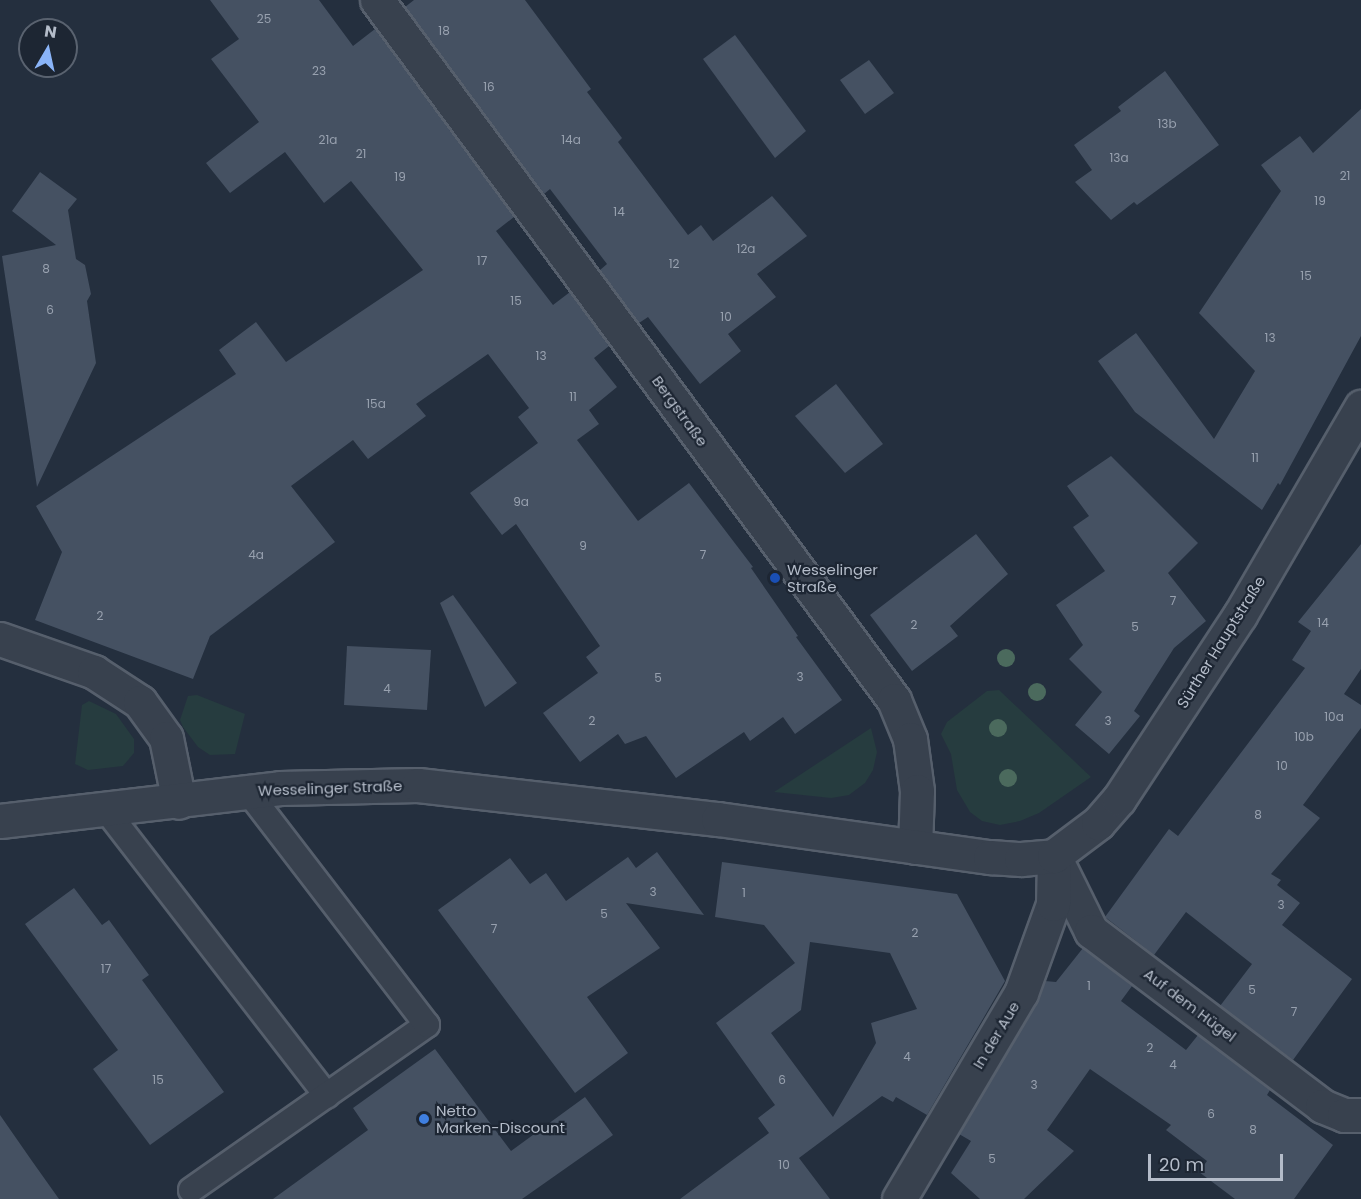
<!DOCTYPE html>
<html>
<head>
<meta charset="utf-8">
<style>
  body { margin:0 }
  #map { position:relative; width:1361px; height:1199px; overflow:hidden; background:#242f3e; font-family:Poppins,sans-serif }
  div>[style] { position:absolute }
  .green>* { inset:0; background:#263c3f }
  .building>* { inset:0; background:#455162 }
  .roads { filter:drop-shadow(2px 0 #565f6c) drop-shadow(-2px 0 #565f6c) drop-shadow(0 2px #565f6c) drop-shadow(0 -2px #565f6c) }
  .service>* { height:24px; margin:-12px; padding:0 12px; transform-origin:12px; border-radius:12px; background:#38414e }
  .minor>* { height:33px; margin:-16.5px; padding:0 16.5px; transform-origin:16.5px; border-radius:16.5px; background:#38414e }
  .tertiary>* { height:33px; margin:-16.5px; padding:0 16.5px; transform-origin:16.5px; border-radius:16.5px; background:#38414e }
  .trees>* { width:18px; height:18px; margin:-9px; border-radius:50%; background:#4b6a5d }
  .dots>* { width:16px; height:16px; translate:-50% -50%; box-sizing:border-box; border:3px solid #1d2633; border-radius:50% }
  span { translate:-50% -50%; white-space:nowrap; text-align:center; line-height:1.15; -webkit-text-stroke:4.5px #1d2633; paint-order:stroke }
  .number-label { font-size:12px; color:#98a1af }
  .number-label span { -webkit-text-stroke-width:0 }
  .street-label { font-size:15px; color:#b4bcc9 }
  .poi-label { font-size:15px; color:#b4bcc9 }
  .left { translate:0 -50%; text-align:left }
  .north { position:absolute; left:18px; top:18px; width:60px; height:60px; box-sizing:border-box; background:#1d2633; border:2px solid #59626f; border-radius:50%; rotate:9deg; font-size:16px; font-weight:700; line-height:24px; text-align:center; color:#b4bcc9 }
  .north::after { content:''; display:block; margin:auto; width:21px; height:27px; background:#8ab4f8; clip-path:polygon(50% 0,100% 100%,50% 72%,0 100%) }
  .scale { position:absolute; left:1148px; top:1154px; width:135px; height:27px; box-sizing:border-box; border:3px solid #b4bcc9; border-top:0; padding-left:8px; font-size:18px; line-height:21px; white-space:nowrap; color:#b4bcc9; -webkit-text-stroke:4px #1d2633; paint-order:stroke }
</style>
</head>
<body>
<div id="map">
  <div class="green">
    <div style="clip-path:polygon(999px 690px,1091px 777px,1039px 813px,1020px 821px,1000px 825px,982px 821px,970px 812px,957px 790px,951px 754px,941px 734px,947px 722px,987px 691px)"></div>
    <div style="clip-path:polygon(197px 695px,245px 714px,235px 754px,210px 755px,198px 747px,183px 727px,180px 720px,188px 696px)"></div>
    <div style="clip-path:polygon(89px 701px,116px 714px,134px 739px,134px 753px,123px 766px,88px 770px,75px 764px,82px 705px)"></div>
    <div style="clip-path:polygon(871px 728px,877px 752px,873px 770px,865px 783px,849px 795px,831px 798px,774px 792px)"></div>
  </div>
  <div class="building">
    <div style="clip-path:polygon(210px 0,319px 0,353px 46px,375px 29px,514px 217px,496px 231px,553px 305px,570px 292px,609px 346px,594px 358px,617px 387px,589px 410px,599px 424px,577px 440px,638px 521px,689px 483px,753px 567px,751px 568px,798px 636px,796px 637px,842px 700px,795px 734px,783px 717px,750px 741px,744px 732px,676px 778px,646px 736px,625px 744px,618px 734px,580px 762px,543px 713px,598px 673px,586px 657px,600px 646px,516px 524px,502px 535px,470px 493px,538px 443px,518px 417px,529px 408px,488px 354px,416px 404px,426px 416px,368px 459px,353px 440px,291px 486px,335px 542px,210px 636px,193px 679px,35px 620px,62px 552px,36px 506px,236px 374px,219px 350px,256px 322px,286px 362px,423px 270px,351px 181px,324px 203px,285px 152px,230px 193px,206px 163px,259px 122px,211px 59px,239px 39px)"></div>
    <div style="clip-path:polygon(414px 0,525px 0,591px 89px,587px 92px,622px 138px,618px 142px,688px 235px,701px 225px,713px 241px,772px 196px,807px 236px,757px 274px,776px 297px,728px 334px,741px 351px,700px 384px,648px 317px,639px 323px,600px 270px,607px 264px,550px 189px,544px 194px,405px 7px)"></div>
    <div style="clip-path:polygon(735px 35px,806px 131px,775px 158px,703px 59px)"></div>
    <div style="clip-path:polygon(869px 60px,894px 93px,865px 114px,840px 80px)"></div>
    <div style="clip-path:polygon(1165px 71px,1219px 145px,1137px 205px,1134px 202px,1111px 220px,1075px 182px,1092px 170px,1074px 145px,1121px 111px,1118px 107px)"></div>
    <div style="clip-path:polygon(1361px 109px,1361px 336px,1280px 485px,1278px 483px,1262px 510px,1135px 412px,1098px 361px,1136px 333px,1214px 439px,1255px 371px,1199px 313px,1281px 191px,1261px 165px,1300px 136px,1313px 153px)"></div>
    <div style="clip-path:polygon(40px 172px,77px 199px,68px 210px,76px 259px,85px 265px,91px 294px,87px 301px,96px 363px,37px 487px,2px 256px,56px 245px,12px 211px)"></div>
    <div style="clip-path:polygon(836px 384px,883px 444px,845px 473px,795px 416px)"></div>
    <div style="clip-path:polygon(1111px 456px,1198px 543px,1168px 573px,1206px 621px,1174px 648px,1134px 711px,1140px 716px,1109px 754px,1075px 725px,1102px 692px,1069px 659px,1083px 645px,1056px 605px,1105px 571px,1073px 527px,1089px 516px,1067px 486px)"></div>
    <div style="clip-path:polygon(976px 534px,1008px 574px,950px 626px,958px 636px,912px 671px,870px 615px)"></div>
    <div style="clip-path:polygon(1361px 544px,1361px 669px,1344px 694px,1361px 705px,1361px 728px,1303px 805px,1320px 818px,1271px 874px,1281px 880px,1277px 885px,1300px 903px,1282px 925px,1352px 979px,1293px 1060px,1220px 1006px,1252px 964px,1186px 912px,1154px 955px,1105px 917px,1169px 829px,1178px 836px,1305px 668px,1292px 660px,1311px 631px,1298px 622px)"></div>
    <div style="clip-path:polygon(453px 595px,517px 683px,485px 707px,440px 603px)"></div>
    <div style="clip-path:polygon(347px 646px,431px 650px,427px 710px,344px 705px)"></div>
    <div style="clip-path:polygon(657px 852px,704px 915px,626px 903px,660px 948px,587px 997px,628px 1053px,575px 1093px,438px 910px,510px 858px,530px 884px,546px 873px,566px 901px,628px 857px,636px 868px)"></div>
    <div style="clip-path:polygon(evenodd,722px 862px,957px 894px,1005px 981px,927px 1115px,896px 1097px,893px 1102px,882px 1096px,799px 1158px,830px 1199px,680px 1199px,769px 1133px,758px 1118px,775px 1105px,716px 1023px,795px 963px,764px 925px,715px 917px,722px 862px,810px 942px,890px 953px,917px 1009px,871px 1023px,876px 1043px,833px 1117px,771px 1033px,801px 1010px,810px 942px)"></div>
    <div style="clip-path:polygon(74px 888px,102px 925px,109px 920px,149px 975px,142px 980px,224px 1092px,150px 1145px,93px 1069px,118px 1050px,25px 924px)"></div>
    <div style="clip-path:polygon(1083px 948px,1132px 986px,1121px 1001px,1186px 1050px,1198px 1035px,1270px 1090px,1267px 1095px,1333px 1145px,1294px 1199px,1235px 1199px,1199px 1172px,1207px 1161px,1166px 1130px,1171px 1125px,1090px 1069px,1047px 1130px,1074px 1151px,1024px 1199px,980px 1199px,951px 1173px,971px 1141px,959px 1134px,1037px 1003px,1045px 981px,1056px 982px)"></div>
    <div style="clip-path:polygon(435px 1049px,511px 1151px,585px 1097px,613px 1135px,522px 1199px,273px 1199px,368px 1130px,353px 1108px)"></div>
    <div style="clip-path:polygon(0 1115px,32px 1161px,59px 1199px,0 1199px)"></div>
  </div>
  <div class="roads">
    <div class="service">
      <div style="left:106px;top:810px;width:361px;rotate:52.3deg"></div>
      <div style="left:191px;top:1190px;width:288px;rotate:-35deg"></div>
      <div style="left:427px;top:1025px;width:294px;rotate:-127.5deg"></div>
    </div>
    <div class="minor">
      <div style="left:377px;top:0;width:870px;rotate:53.55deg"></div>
      <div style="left:894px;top:700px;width:42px;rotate:67.7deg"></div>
      <div style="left:910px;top:739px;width:52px;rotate:82.3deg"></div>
      <div style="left:917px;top:791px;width:56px;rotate:92deg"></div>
      <div style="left:0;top:639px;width:100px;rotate:19.3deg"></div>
      <div style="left:94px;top:672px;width:55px;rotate:33.1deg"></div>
      <div style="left:140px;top:702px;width:44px;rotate:54.2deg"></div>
      <div style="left:166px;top:738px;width:65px;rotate:78.5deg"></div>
      <div style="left:1054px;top:856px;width:84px;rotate:63.7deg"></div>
      <div style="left:1091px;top:931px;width:290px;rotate:37.1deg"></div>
      <div style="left:1322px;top:1106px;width:24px;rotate:22deg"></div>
      <div style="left:1344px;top:1115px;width:17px"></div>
      <div style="left:899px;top:1199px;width:239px;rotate:-59.4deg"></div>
      <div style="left:1021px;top:993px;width:95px;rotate:-70.2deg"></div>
      <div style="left:1053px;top:904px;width:43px;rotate:-88.7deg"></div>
    </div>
    <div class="tertiary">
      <div style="left:0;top:821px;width:282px;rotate:-6.7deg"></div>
      <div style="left:280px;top:788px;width:138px;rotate:-1.2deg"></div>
      <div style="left:418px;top:785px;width:302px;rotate:6.5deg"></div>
      <div style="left:718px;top:819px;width:275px;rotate:8deg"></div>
      <div style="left:990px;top:857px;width:31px;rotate:4deg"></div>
      <div style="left:1021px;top:859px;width:33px;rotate:-5deg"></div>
      <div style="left:1054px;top:856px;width:55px;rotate:-36.9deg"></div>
      <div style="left:1098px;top:823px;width:32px;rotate:-49deg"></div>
      <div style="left:1119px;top:799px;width:220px;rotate:-56.7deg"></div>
      <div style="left:1240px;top:615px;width:241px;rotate:-59.8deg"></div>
    </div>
  </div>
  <div class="trees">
    <div style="left:1006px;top:658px"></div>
    <div style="left:1037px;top:692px"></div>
    <div style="left:998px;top:728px"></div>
    <div style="left:1008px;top:778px"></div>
  </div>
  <div class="dots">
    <div style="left:775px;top:578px;background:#1a4fb4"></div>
    <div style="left:424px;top:1119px;background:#3f7fe0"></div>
  </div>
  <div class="number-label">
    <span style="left:264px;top:19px">25</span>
    <span style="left:444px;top:31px">18</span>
    <span style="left:319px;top:71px">23</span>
    <span style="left:489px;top:87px">16</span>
    <span style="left:1167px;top:124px">13b</span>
    <span style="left:328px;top:140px">21a</span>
    <span style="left:571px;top:140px">14a</span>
    <span style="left:361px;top:154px">21</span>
    <span style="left:1119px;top:158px">13a</span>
    <span style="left:1345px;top:176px">21</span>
    <span style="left:400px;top:177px">19</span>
    <span style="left:1320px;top:201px">19</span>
    <span style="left:619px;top:212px">14</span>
    <span style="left:746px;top:249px">12a</span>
    <span style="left:482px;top:261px">17</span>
    <span style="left:674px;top:264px">12</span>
    <span style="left:46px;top:269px">8</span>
    <span style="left:1306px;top:276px">15</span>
    <span style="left:516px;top:301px">15</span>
    <span style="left:50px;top:310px">6</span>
    <span style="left:726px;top:317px">10</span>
    <span style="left:1270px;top:338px">13</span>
    <span style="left:541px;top:356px">13</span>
    <span style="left:573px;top:397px">11</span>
    <span style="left:376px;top:404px">15a</span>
    <span style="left:1255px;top:458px">11</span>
    <span style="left:521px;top:502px">9a</span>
    <span style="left:583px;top:546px">9</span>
    <span style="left:256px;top:555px">4a</span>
    <span style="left:703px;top:555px">7</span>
    <span style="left:1173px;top:601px">7</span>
    <span style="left:100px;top:616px">2</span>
    <span style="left:1323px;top:623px">14</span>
    <span style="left:914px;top:625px">2</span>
    <span style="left:1135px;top:627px">5</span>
    <span style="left:800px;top:677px">3</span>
    <span style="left:658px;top:678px">5</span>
    <span style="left:387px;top:689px">4</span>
    <span style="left:1334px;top:717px">10a</span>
    <span style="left:592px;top:721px">2</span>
    <span style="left:1108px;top:721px">3</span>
    <span style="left:1304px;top:737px">10b</span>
    <span style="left:1282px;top:766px">10</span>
    <span style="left:1258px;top:815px">8</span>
    <span style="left:653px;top:892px">3</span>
    <span style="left:744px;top:893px">1</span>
    <span style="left:1281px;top:905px">3</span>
    <span style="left:604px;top:914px">5</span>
    <span style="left:494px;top:929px">7</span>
    <span style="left:915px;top:933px">2</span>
    <span style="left:106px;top:969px">17</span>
    <span style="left:1089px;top:986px">1</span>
    <span style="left:1252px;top:990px">5</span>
    <span style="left:1294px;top:1012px">7</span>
    <span style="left:1150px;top:1048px">2</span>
    <span style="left:907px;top:1057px">4</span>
    <span style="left:1173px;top:1065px">4</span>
    <span style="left:158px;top:1080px">15</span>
    <span style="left:782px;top:1080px">6</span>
    <span style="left:1034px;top:1085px">3</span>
    <span style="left:1211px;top:1114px">6</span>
    <span style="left:1253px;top:1130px">8</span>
    <span style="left:992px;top:1159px">5</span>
    <span style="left:784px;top:1165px">10</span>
  </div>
  <div class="street-label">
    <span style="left:680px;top:411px;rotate:54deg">Bergstraße</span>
    <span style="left:1221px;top:642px;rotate:-58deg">Sürther Hauptstraße</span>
    <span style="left:330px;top:788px;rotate:-2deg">Wesselinger Straße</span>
    <span style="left:1190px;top:1005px;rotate:37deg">Auf dem Hügel</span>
    <span style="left:996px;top:1035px;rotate:-59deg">In der Aue</span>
  </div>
  <div class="poi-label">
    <span class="left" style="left:787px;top:578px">Wesselinger<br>Straße</span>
    <span class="left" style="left:436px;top:1119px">Netto<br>Marken-Discount</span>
  </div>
  <div class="north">N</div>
  <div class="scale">20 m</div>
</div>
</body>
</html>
